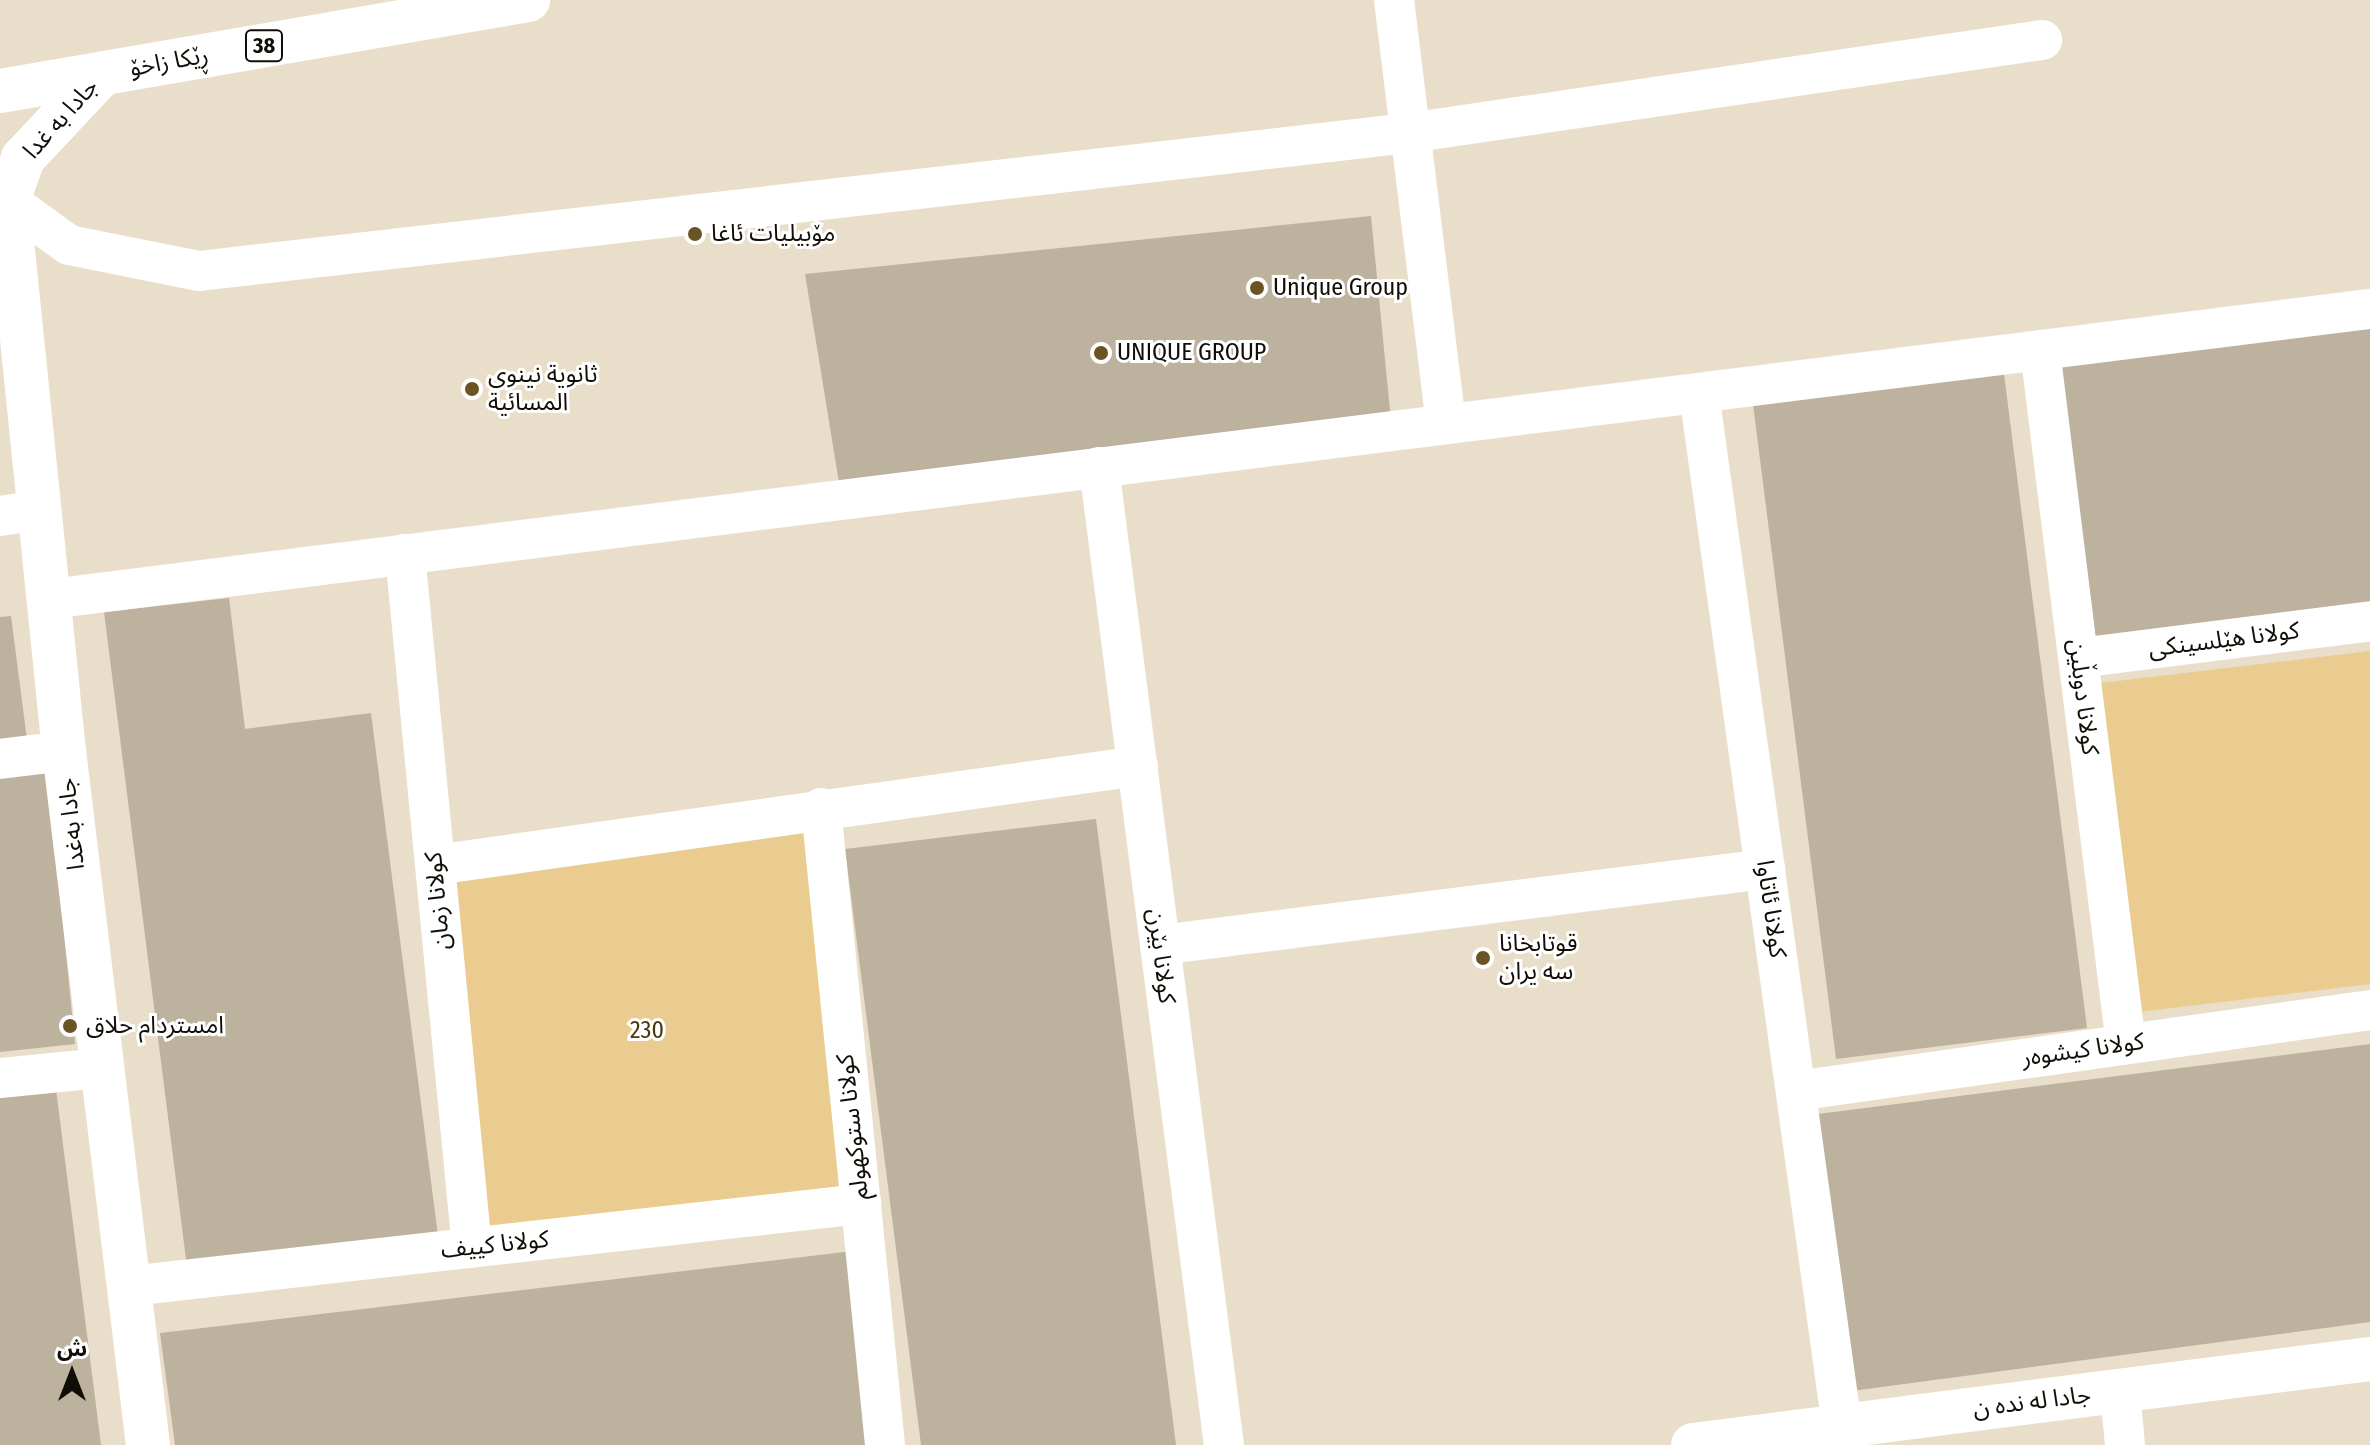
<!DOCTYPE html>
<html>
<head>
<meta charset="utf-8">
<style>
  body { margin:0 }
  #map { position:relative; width:2370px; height:1445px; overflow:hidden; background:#e9dec9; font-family:"Fira Sans Condensed","Noto Sans Arabic",sans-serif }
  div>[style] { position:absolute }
  .green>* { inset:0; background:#ebcc90 }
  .building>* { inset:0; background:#bdb29d }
  .minor>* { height:40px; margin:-20px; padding:0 20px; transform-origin:20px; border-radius:20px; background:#fff }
  .tertiary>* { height:44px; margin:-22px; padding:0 22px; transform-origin:22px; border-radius:22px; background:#fff }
  .trunk>* { height:44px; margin:-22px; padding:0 22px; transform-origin:22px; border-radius:22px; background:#fff }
  .dots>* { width:22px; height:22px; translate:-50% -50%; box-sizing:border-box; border:4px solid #fff; border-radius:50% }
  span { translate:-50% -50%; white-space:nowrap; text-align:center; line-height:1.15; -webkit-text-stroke:6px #fff; paint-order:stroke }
  .shield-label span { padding:2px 6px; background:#fff; border:2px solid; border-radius:6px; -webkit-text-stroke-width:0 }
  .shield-label { font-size:22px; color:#110d07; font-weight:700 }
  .street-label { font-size:24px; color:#110d07 }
  .poi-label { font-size:24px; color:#110d07 }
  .left { translate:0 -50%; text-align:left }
  .park-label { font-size:24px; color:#49360c }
  .north { position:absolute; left:32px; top:1333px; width:80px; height:80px; -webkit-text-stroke:6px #fff; paint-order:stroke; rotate:0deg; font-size:22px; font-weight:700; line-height:32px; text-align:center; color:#110d07 }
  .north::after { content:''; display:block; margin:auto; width:28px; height:36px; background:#110d07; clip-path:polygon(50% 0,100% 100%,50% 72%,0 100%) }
</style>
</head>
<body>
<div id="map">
  <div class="green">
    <div style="clip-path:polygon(2370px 651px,2370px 984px,2139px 1012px,2100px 683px)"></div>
    <div style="clip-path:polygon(821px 808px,861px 1204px,472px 1248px,435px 865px)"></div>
  </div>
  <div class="building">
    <div style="clip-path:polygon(1371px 216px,1392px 431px,840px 489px,805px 274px)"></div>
    <div style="clip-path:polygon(2370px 325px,2370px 607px,2092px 648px,2054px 366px)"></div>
    <div style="clip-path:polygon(2004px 374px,2087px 1028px,1836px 1059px,1753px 404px)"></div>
    <div style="clip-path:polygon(229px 598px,245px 729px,371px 713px,438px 1236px,187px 1267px,104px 612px)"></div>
    <div style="clip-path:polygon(11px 616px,27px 740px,0 744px,0 617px)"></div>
    <div style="clip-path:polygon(48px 772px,75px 1044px,0 1052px,0 776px)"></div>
    <div style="clip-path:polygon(1096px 819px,1176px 1445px,921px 1445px,845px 849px)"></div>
    <div style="clip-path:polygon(2370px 1044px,2370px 1322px,1844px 1392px,1810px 1115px)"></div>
    <div style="clip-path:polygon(56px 1089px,101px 1445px,0 1445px,0 1096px)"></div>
    <div style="clip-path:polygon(853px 1251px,872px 1445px,175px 1445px,160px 1333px)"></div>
  </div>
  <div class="minor">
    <div style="left:1394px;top:0;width:427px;rotate:83deg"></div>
    <div style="left:8px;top:201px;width:75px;rotate:35.8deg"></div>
    <div style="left:69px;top:245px;width:133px;rotate:11.3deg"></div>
    <div style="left:199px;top:271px;width:1218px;rotate:-6.51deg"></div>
    <div style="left:1409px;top:133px;width:640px;rotate:-8.36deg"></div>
    <div style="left:2040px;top:350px;width:699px;rotate:82.94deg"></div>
    <div style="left:1699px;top:393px;width:1043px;rotate:82.12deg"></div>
    <div style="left:1099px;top:467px;width:986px;rotate:82.72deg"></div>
    <div style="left:0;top:516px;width:41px;rotate:-8.3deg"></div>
    <div style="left:405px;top:554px;width:697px;rotate:84.49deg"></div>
    <div style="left:50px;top:599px;width:2338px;rotate:-7.13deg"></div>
    <div style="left:2079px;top:658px;width:293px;rotate:-7.2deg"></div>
    <div style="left:0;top:759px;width:64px;rotate:-7.1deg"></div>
    <div style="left:821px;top:808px;width:640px;rotate:84.26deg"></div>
    <div style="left:435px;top:865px;width:710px;rotate:-8.02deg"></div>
    <div style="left:1160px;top:945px;width:610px;rotate:-7.16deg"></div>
    <div style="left:0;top:1078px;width:100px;rotate:-5.7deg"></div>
    <div style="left:1796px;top:1091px;width:580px;rotate:-8.03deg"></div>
    <div style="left:130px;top:1286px;width:736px;rotate:-6.4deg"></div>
    <div style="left:2120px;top:1391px;width:54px;rotate:84.7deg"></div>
  </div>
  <div class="tertiary">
    <div style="left:102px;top:74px;width:115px;rotate:133.2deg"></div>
    <div style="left:23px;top:158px;width:46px;rotate:109.2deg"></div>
    <div style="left:8px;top:201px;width:553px;rotate:84.19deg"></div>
    <div style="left:64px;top:751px;width:699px;rotate:83.1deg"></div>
    <div style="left:1693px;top:1445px;width:682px;rotate:-7.24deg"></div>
  </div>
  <div class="trunk">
    <div style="left:0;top:91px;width:536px;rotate:-9.78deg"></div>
  </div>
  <div class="dots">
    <div style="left:695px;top:234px;background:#6b5424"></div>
    <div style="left:1257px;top:288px;background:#6b5424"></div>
    <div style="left:1101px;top:353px;background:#6b5424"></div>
    <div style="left:472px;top:389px;background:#6b5424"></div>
    <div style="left:1483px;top:958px;background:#6b5424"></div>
    <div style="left:70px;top:1026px;background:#6b5424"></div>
  </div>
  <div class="shield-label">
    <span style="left:264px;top:46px">38</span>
  </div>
  <div class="street-label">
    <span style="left:169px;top:62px;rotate:-10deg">ڕێکا زاخۆ</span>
    <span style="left:61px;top:119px;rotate:-48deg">جادا به غدا</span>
    <span style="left:2224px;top:640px;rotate:-7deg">كولانا ھێلسینکی</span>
    <span style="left:2083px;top:697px;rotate:83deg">كولانا دوبڵین</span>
    <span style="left:72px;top:824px;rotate:-96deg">جادا بەغدا</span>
    <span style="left:438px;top:901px;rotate:-95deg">كولانا زمان</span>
    <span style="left:1771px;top:909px;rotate:82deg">كولانا ئاتاوا</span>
    <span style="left:1161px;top:956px;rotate:83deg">كولانا بێرن</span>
    <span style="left:2083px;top:1050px;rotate:-8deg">كولانا كیشوه‌ر</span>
    <span style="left:853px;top:1127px;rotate:-96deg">كولانا ستوكهولم</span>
    <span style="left:495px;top:1245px;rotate:-6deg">كولانا كييف</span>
    <span style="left:2032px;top:1402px;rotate:-7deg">جادا له نده ن</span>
  </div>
  <div class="poi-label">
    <span class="left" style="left:711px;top:234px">مۆبیلیات ئاغا</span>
    <span class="left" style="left:1273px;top:288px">Unique Group</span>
    <span class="left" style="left:1117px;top:353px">UNIQUE GROUP</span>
    <span class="left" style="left:488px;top:389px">ثانوية نينوى<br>المسائية</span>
    <span class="left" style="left:1499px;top:958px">قوتابخانا<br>سه يران</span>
    <span class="left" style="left:86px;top:1026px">امستردام حلاق</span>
  </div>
  <div class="park-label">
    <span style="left:647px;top:1031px">230</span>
  </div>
  <div class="north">ش</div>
</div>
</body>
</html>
